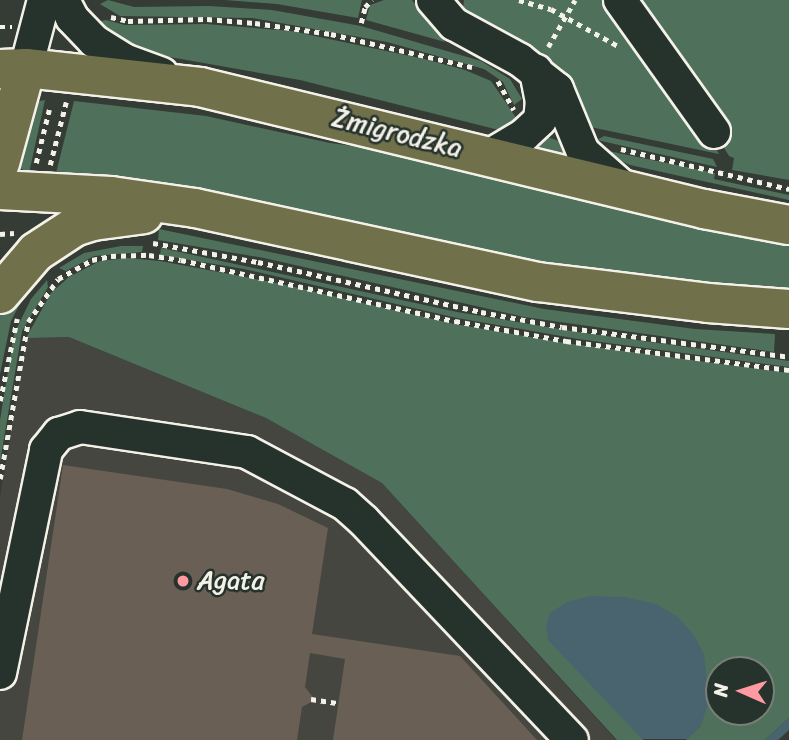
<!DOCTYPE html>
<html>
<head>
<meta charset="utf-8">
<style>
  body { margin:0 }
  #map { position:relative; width:789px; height:740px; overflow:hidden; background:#343c35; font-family:Sriracha,sans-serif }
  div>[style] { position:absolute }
  .built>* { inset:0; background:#44463f }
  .green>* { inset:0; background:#4f715c }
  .water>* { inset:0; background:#49646e }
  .building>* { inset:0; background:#6a5f55 }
  .path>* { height:4.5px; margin-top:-2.25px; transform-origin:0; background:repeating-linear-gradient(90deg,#f4f1e8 0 5px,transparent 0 10px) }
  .roads { filter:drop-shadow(2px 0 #f4f1e8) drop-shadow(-2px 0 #f4f1e8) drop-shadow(0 2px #f4f1e8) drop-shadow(0 -2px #f4f1e8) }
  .minor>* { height:32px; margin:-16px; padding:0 16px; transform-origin:16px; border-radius:16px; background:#26332d }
  .major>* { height:38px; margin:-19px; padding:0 19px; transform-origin:19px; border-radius:19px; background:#70704a }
  .dots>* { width:19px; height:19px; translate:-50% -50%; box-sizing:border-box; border:4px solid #26332d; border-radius:50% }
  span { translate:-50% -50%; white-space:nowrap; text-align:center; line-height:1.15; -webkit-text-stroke:5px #26332d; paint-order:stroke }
  .street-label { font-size:26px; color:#f4f1e8 }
  .poi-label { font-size:26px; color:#f4f1e8 }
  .left { translate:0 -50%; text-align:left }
  .north { position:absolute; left:705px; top:656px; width:70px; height:70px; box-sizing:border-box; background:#26332d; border:2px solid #787f78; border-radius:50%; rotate:273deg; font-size:19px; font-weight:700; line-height:28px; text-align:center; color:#f4f1e8 }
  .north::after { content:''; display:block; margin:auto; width:24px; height:32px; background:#ff9aa2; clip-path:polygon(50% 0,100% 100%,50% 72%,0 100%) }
</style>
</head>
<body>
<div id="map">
  <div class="built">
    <div style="clip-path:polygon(69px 337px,266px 418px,382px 483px,616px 740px,0 740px,0 497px,26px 338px)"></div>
  </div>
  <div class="green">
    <div style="clip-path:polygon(108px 0,134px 7px,209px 6px,272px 10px,361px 26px,481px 61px,510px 79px,522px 99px,514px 105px,503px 82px,484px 69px,387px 42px,252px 18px,120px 16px,100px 4px)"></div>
    <div style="clip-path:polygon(225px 0,362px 0,358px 18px,277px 4px)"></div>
    <div style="clip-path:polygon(384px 0,412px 0,445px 42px,366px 20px,370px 5px)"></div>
    <div style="clip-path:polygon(464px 0,607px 0,708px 134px,719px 154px,581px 125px,576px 91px,562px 70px,469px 17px,463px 9px)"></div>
    <div style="clip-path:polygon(644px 0,789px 0,789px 180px,732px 170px,734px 158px,729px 156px,637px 5px)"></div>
    <div style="clip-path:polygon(106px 20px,125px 25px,206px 24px,291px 31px,424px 59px,465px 70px,491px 81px,519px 122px,509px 129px,495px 129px,300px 80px,130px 50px,119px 46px,96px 22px)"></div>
    <div style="clip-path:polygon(45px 100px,29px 173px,18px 167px,35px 102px)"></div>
    <div style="clip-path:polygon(74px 101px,206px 116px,330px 143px,430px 156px,789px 241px,789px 293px,502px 259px,55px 177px)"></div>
    <div style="clip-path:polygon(544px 136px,562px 142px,566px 158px,534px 150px)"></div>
    <div style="clip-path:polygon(604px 136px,713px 159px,717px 167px,597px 140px)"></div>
    <div style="clip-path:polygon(594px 148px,715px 173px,714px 179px,789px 195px,789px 200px,630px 165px)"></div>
    <div style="clip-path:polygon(159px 229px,544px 309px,695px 329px,775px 334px,774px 352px,524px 317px,264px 258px,158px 240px)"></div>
    <div style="clip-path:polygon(121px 246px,143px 246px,142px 252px,94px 256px,66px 271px,59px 268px,84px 253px)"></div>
    <div style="clip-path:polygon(161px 248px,457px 312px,577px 332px,789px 361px,789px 367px,578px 339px,457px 318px,244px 269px,160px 255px)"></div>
    <div style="clip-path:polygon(evenodd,127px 258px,160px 261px,277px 283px,454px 324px,565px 343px,789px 373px,789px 718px,765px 740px,686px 740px,701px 725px,642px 739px,644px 740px,617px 740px,382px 483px,266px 418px,69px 337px,26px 338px,51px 293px,69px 277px,100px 261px,127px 258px,719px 670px,761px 670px,761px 712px,719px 712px,719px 670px)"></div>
    <div style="clip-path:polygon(42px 274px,24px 296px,11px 321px,0 374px,0 313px,9px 294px)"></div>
    <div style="clip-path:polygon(47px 280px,48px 287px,22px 331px,0 462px,0 420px,14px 334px,31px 299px)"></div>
  </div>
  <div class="water">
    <div style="clip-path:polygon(590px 596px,625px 597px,656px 604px,678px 617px,694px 635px,704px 654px,709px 702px,701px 725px,688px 739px,642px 739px,548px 640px,546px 625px,550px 613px,567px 602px)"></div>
    <div style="clip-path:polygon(789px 718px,789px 730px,778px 740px,765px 740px)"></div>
  </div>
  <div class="building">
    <div style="clip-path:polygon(63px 465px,227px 489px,278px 504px,328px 528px,312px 634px,460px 656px,537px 740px,333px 740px,345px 659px,310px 653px,305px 687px,315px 700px,302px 707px,297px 740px,22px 740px)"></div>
  </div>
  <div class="path">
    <div style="left:519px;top:0;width:33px;rotate:16deg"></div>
    <div style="left:551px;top:9px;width:77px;rotate:28.9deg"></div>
    <div style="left:111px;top:17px;width:17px;rotate:13deg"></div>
    <div style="left:128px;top:21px;width:79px;rotate:-1.5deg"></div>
    <div style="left:207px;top:19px;width:48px;rotate:4.8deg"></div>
    <div style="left:255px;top:23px;width:77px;rotate:8.2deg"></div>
    <div style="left:331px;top:34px;width:145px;rotate:13.2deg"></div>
    <div style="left:361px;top:23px;width:16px;rotate:-76deg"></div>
    <div style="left:365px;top:7px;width:10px;rotate:-45deg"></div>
    <div style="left:0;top:27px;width:12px"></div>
    <div style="left:548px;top:47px;width:54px;rotate:-60.1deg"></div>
    <div style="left:498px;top:81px;width:33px;rotate:61deg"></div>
    <div style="left:621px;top:149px;width:173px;rotate:13.4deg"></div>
    <div style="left:36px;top:163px;width:55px;rotate:-76.2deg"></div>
    <div style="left:50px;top:165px;width:65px;rotate:-75.7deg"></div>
    <div style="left:0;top:234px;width:14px;rotate:-4deg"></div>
    <div style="left:153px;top:243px;width:107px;rotate:10.3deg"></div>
    <div style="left:258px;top:262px;width:229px;rotate:12.6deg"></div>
    <div style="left:481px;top:312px;width:82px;rotate:10.5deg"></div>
    <div style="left:562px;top:327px;width:229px;rotate:7.5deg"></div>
    <div style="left:0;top:401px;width:84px;rotate:-78.3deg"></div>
    <div style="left:0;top:479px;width:159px;rotate:-79.9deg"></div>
    <div style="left:28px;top:322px;width:52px;rotate:-55.1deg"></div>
    <div style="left:58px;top:279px;width:39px;rotate:-29deg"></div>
    <div style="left:92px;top:260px;width:19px;rotate:-12deg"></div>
    <div style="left:111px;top:256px;width:38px;rotate:-2deg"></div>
    <div style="left:149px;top:255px;width:32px;rotate:9deg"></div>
    <div style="left:181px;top:260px;width:281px;rotate:12.6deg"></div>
    <div style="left:455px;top:321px;width:113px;rotate:10.2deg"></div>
    <div style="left:566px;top:341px;width:225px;rotate:7.4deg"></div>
    <div style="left:311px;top:699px;width:26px;rotate:9deg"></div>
  </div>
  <div class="roads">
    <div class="minor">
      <div style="left:63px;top:0;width:20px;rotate:63deg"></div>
      <div style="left:72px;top:18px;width:32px;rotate:46deg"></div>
      <div style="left:94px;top:41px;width:36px;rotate:32deg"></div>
      <div style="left:124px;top:60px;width:40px;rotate:20.2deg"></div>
      <div style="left:433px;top:0;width:32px;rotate:49deg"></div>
      <div style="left:454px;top:24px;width:75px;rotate:28.6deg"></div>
      <div style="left:520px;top:60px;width:47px;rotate:38.1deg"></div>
      <div style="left:557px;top:89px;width:68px;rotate:67.6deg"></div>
      <div style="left:583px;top:152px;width:56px;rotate:41.4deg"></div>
      <div style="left:620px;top:0;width:162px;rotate:54.5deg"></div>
      <div style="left:26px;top:68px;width:70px;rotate:-75.2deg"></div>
      <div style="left:489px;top:156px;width:41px;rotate:-31deg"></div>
      <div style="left:524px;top:135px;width:22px;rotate:-43deg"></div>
      <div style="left:540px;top:120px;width:18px;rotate:-84deg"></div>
      <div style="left:542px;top:102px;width:32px;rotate:-101deg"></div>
      <div style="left:0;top:673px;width:228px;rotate:-78.3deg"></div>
      <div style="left:46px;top:450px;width:21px;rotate:-51deg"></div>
      <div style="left:59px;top:434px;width:22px;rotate:-18deg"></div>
      <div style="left:80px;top:427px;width:169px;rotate:8.5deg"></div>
      <div style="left:247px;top:452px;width:111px;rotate:28deg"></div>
      <div style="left:345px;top:504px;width:25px;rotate:42deg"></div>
      <div style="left:364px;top:521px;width:302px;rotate:46.5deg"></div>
    </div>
    <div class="major">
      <div style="left:0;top:69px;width:26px;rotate:-2deg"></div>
      <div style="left:26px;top:68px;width:175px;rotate:6.2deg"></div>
      <div style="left:200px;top:87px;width:519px;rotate:13.61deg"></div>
      <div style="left:704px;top:209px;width:86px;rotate:10.7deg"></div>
      <div style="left:0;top:163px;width:98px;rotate:-74.7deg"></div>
      <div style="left:0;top:190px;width:111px;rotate:3.1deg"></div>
      <div style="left:111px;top:196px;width:85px;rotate:8.1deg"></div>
      <div style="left:195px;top:208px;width:351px;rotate:12.2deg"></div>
      <div style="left:538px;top:282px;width:171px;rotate:7deg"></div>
      <div style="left:708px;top:303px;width:81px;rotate:4.2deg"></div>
      <div style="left:0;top:294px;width:55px;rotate:-49.4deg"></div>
      <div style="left:36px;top:252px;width:45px;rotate:-33.3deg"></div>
      <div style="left:74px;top:227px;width:20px;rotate:-18deg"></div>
      <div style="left:93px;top:221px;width:51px;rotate:-7.8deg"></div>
    </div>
  </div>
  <div class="dots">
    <div style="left:183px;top:581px;background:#ff9aa2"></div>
  </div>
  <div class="street-label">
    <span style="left:397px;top:133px;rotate:14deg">Żmigrodzka</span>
  </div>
  <div class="poi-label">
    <span class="left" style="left:197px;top:581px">Agata</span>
  </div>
  <div class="north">N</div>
</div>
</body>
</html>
